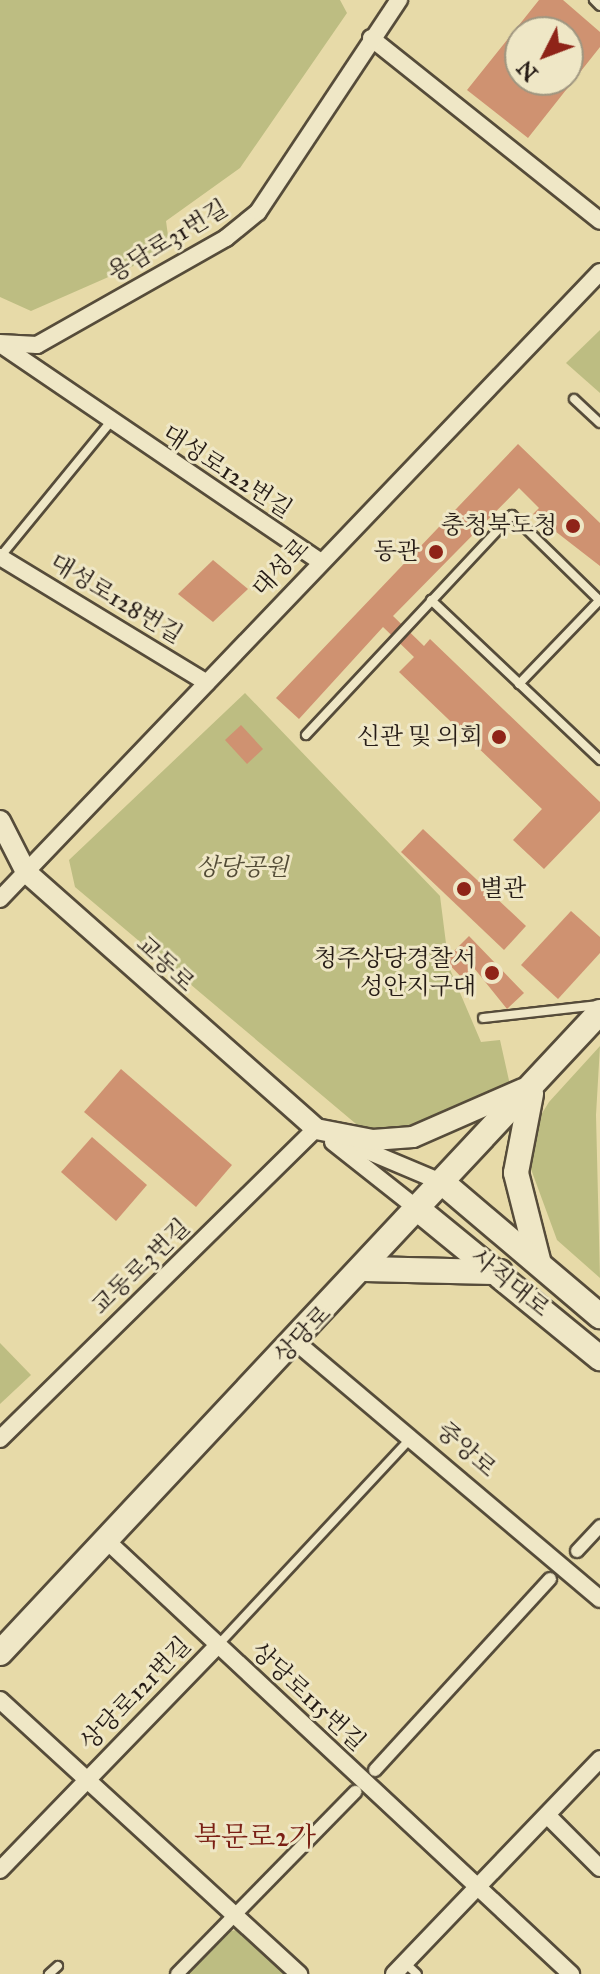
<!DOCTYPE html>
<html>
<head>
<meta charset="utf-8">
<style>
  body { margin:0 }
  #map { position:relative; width:600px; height:1974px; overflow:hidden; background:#e7daa8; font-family:"IM FELL Great Primer","Noto Serif KR",serif }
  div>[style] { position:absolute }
  .green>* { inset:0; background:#bdbd82 }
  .building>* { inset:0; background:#cf9271 }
  .roads { filter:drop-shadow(2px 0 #564c3a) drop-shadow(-2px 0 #564c3a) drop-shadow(0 2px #564c3a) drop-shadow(0 -2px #564c3a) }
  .service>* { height:8px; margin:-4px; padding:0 4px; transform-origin:4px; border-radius:4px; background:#efe7c6 }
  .pedestrian>* { height:12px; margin:-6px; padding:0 6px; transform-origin:6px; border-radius:6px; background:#efe7c6 }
  .minor>* { height:16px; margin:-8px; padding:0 8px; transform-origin:8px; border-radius:8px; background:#efe7c6 }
  .tertiary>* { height:20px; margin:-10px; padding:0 10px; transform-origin:10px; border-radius:10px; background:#efe7c6 }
  .secondary>* { height:24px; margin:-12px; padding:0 12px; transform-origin:12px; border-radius:12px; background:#efe7c6 }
  .dots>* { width:22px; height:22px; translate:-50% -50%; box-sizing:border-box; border:4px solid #efe7c6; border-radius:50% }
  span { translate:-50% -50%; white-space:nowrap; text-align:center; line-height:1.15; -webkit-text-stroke:6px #efe7c6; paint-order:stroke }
  .street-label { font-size:24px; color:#261c16 }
  .poi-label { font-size:24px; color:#261c16 }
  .right { translate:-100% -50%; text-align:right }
  .left { translate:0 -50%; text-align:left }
  .park-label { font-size:24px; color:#534c36; font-style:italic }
  .quarter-label { font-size:28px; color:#7a1f14 }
  .north { position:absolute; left:504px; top:16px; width:80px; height:80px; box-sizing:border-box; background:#efe7c6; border:2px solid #9f9680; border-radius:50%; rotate:228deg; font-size:22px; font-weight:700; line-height:32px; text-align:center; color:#261c16 }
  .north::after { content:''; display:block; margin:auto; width:28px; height:36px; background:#8f2418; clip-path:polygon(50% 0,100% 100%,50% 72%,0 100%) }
</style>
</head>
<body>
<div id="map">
  <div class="green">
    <div style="clip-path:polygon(0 0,340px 0,347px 13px,240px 168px,166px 221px,170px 250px,31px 311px,0 297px)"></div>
    <div style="clip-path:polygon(600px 330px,600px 393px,566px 363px)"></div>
    <div style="clip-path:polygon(245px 693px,440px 896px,449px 967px,481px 1042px,500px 1040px,510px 1085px,423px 1128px,362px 1129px,75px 887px,69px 860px)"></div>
    <div style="clip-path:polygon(600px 1046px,596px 1115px,600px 1278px,557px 1240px,528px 1161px,531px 1131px,549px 1102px)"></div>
    <div style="clip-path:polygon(0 1343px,31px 1375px,0 1404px)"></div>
    <div style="clip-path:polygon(241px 1929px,291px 1974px,180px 1974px,217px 1934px)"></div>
  </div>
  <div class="building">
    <div style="clip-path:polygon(evenodd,539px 0,563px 0,600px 32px,600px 47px,528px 138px,467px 90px,539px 0,520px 32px,568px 32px,568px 80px,520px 80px,520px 32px)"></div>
    <div style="clip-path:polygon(518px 444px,600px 523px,600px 566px,533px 514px,539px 508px,519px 488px,393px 616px,424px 646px,430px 639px,600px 802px,600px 811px,544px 869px,513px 840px,542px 809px,399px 672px,414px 657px,383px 627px,299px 719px,276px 698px)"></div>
    <div style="clip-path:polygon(213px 560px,248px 589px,213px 622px,178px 594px)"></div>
    <div style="clip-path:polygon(241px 725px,263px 749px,247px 764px,225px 740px)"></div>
    <div style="clip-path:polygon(423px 829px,526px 926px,504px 950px,401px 852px)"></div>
    <div style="clip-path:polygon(571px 911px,600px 937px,600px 953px,558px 999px,521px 965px)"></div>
    <div style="clip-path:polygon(469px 936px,524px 993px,507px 1009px,474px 968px,463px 979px,445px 960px)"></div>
    <div style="clip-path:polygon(121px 1069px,232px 1165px,196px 1207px,84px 1112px)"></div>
    <div style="clip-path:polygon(92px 1137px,147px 1185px,116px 1221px,61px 1172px)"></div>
  </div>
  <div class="roads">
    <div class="service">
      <div style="left:594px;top:0;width:8px;rotate:45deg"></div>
      <div style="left:574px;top:399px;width:35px;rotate:43deg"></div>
      <div style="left:0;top:557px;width:172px;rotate:-50.7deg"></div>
      <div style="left:431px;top:600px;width:233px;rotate:43.4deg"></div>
      <div style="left:519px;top:684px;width:115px;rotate:-46.1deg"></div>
      <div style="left:306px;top:735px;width:301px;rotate:-46.9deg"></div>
      <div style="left:512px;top:515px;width:123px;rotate:44.3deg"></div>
      <div style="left:483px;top:1018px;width:117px;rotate:-6.4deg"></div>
      <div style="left:218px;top:1645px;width:283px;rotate:-47deg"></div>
      <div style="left:405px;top:1963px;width:16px;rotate:43deg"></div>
      <div style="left:49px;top:1974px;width:12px;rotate:-42deg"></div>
    </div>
    <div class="pedestrian">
      <div style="left:577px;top:1551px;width:34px;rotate:-47deg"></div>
      <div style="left:375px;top:1770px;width:259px;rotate:-47.5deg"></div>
      <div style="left:177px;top:1974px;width:255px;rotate:-45.6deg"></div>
    </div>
    <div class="minor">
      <div style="left:371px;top:38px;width:293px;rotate:38.6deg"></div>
      <div style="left:0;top:343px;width:37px;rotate:3deg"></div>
      <div style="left:37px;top:345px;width:217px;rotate:-29.5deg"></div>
      <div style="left:226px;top:238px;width:41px;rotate:-39.1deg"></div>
      <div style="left:258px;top:212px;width:255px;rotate:-56.4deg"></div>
      <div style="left:0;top:344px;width:386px;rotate:34.2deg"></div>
      <div style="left:0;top:557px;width:242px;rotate:31.3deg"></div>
      <div style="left:0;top:899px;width:868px;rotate:-46.26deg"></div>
      <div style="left:339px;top:1139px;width:113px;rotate:22.9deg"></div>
      <div style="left:333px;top:1142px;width:110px;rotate:38.3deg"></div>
      <div style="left:296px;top:1342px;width:398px;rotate:40.2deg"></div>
      <div style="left:0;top:1439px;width:443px;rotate:-44.5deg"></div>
      <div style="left:107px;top:1541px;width:635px;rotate:43.02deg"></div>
      <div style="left:0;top:1700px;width:406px;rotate:42.5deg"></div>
      <div style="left:547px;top:1815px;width:75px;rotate:45deg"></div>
      <div style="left:0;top:1870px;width:313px;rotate:-45.9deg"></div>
      <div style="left:394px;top:1974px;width:298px;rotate:-46.2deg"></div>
    </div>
    <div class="tertiary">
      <div style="left:0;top:821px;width:57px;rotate:63deg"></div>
      <div style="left:26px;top:872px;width:387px;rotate:41.5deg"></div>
      <div style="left:316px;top:1129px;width:58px;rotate:10.9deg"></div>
      <div style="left:373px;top:1140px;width:40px;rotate:-4.3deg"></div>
      <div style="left:413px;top:1137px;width:120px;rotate:-23.6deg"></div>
    </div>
    <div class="secondary">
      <div style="left:531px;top:1094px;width:80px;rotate:100.8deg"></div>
      <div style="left:516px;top:1173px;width:90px;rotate:75.8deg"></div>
      <div style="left:443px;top:1183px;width:206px;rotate:40.3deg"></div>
      <div style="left:419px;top:1210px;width:234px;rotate:39.3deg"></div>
      <div style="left:365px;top:1269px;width:135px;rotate:1.3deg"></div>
      <div style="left:0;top:1653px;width:878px;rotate:-46.89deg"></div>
    </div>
  </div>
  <div class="dots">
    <div style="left:573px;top:526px;background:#8f2418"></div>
    <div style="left:436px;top:552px;background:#8f2418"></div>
    <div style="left:499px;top:737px;background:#8f2418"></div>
    <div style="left:464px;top:889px;background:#8f2418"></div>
    <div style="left:492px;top:973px;background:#8f2418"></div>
  </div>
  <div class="street-label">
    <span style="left:168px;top:241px;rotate:-31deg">용담로31번길</span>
    <span style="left:227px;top:472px;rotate:33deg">대성로122번길</span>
    <span style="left:281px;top:568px;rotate:-47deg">대성로</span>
    <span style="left:116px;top:599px;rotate:31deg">대성로128번길</span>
    <span style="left:165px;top:964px;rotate:43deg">교동로</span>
    <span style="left:141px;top:1267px;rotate:-44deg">교동로3번길</span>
    <span style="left:510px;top:1283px;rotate:39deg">사직대로</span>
    <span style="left:303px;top:1335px;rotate:-46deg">상당로</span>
    <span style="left:466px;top:1450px;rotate:41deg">중앙로</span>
    <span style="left:136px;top:1694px;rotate:-46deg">상당로121번길</span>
    <span style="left:308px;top:1697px;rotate:43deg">상당로115번길</span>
  </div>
  <div class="poi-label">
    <span class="right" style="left:557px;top:526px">충청북도청</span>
    <span class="right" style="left:420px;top:552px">동관</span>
    <span class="right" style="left:483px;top:737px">신관 및 의회</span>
    <span class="left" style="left:480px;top:889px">별관</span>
    <span class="right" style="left:476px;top:973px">청주상당경찰서<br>성안지구대</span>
  </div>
  <div class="park-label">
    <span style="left:242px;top:868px">상당공원</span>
  </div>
  <div class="quarter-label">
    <span style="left:255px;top:1837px">북문로2가</span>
  </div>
  <div class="north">N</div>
</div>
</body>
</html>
